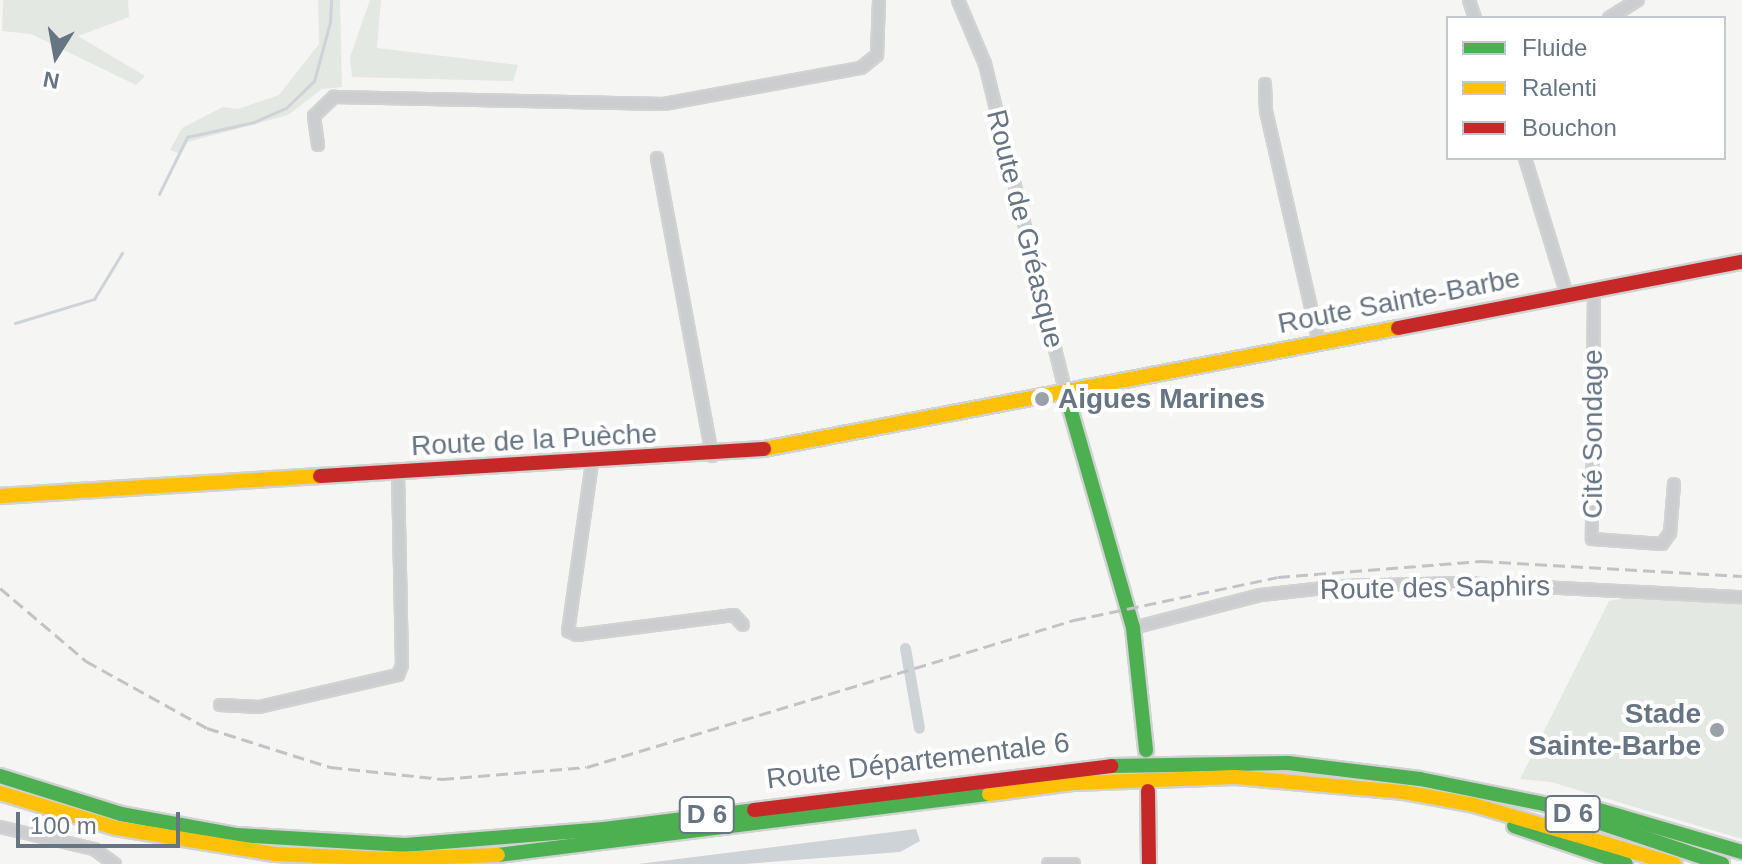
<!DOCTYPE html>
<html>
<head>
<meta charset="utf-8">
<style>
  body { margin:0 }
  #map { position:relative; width:1742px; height:864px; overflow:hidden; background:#f5f5f4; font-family:Arial,sans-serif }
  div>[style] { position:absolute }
  .green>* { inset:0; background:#e4e8e2 }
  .water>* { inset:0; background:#cdd3d7 }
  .stream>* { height:3px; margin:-1.5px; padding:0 1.5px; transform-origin:1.5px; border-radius:1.5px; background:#cdd3d7 }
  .canal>* { height:11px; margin:-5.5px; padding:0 5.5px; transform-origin:5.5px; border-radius:5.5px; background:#cdd3d7 }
  .roads { filter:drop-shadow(2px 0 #d1d2d2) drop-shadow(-2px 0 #d1d2d2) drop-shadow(0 2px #d1d2d2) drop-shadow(0 -2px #d1d2d2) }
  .street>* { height:10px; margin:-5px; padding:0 5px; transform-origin:5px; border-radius:5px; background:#cbcdce }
  .fast>* { height:14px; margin:-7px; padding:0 7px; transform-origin:7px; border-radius:7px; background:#4caf50 }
  .slow>* { height:14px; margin:-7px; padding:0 7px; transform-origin:7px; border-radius:7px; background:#ffc107 }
  .jam>* { height:14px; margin:-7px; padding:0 7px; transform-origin:7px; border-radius:7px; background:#c62828 }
  .rail>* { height:3px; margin-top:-1.5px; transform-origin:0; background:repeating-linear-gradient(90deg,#c2c3c4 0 12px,transparent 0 18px) }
  .dots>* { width:22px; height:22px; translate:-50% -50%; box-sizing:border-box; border:4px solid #fff; border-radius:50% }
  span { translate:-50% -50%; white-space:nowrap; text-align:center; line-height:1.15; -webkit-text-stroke:8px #fff; paint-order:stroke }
  .shield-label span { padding:2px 6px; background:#fff; border:2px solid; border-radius:6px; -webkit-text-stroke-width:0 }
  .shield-label { font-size:26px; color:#677583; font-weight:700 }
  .street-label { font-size:28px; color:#677583 }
  .poi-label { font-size:28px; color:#677583; font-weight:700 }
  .left { translate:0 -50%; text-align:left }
  .right { translate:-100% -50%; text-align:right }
  .legend { position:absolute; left:1446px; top:16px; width:280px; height:144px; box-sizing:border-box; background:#fff; border:2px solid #c2c8cd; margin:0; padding:10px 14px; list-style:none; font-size:24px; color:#677583 }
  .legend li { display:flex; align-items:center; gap:16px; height:40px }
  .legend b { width:40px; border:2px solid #c2c8cd }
  .north { position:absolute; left:16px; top:16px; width:80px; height:80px; -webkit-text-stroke:6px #fff; paint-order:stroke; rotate:191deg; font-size:22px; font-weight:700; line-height:32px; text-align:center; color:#677583 }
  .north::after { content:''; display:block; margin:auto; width:28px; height:36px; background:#677583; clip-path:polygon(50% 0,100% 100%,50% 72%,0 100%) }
  .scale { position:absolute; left:16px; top:812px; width:164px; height:36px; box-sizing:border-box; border:4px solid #677583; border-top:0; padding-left:10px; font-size:24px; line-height:28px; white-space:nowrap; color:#677583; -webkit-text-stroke:6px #fff; paint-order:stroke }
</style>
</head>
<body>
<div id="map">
  <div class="green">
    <div style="clip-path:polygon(3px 0,128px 0,129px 17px,78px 36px,145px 76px,136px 85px,31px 34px,2px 31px)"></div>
    <div style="clip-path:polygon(318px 0,340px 0,342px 87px,322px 89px,288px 115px,188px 142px,181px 154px,170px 150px,182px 128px,223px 107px,238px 109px,279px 95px,319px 44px)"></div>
    <div style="clip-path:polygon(370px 0,381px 0,377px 48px,518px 65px,513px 81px,352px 77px,350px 57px)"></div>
    <div style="clip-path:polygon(1625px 598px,1742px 604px,1742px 839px,1551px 782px,1520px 779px,1609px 601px)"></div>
  </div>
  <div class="water">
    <div style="clip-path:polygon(916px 829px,920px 841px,900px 852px,744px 864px,638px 864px)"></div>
  </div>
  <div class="stream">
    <div style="left:159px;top:194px;width:64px;rotate:-63.8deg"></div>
    <div style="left:187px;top:137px;width:69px;rotate:-12.6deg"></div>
    <div style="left:254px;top:122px;width:35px;rotate:-24deg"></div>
    <div style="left:286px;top:108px;width:39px;rotate:-44deg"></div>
    <div style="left:314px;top:81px;width:61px;rotate:-74.8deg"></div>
    <div style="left:330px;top:22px;width:22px;rotate:-87deg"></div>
    <div style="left:15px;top:323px;width:83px;rotate:-16.9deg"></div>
    <div style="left:94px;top:299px;width:54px;rotate:-58.7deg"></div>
  </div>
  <div class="canal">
    <div style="left:905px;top:648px;width:81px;rotate:80.1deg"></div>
  </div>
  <div class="roads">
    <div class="street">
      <div style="left:958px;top:0;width:69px;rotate:67.1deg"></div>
      <div style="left:985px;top:64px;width:340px;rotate:76.2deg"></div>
      <div style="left:1469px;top:0;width:19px;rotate:72deg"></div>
      <div style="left:1609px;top:18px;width:34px;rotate:-32deg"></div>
      <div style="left:1265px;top:84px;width:27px;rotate:88deg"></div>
      <div style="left:1266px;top:111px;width:238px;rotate:77.1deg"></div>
      <div style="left:318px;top:145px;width:29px;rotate:-98deg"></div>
      <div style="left:314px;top:116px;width:28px;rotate:-44deg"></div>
      <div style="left:334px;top:97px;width:330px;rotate:1.2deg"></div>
      <div style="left:664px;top:104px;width:200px;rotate:-10.4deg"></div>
      <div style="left:861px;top:68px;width:21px;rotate:-39deg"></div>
      <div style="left:877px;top:55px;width:55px;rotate:-87.9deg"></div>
      <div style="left:657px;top:158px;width:303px;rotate:79.5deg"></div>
      <div style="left:1525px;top:158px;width:143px;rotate:73deg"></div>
      <div style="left:1594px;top:290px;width:249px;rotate:90.5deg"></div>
      <div style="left:1592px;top:539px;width:70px;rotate:4.1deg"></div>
      <div style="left:1662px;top:544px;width:14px;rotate:-54deg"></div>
      <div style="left:1670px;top:533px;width:49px;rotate:-85.3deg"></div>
      <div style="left:592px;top:463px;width:170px;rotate:98.1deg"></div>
      <div style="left:568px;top:631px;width:10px;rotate:24deg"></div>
      <div style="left:577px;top:635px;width:158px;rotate:-7.3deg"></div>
      <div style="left:734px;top:615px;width:13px;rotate:48deg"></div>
      <div style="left:1133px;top:628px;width:132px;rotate:-14.5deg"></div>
      <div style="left:1261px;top:595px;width:82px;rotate:-6.3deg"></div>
      <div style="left:1343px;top:586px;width:119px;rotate:-1.4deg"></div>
      <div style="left:1462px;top:583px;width:280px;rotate:2.9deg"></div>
      <div style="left:220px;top:705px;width:39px;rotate:3deg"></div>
      <div style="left:259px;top:707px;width:143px;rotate:-13deg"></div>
      <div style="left:398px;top:675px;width:11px;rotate:-68deg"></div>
      <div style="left:402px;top:665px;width:191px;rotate:-91.2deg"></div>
      <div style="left:0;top:827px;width:97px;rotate:13.2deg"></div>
      <div style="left:94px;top:849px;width:26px;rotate:36deg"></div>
      <div style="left:1048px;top:864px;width:26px"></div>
    </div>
    <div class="fast">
      <div style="left:1066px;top:394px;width:243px;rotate:74deg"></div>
      <div style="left:1133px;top:628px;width:123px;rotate:83.9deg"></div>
      <div style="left:1111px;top:766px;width:177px;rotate:-1deg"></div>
      <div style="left:1288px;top:763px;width:133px;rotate:6.9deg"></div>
      <div style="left:1420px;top:779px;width:126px;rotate:11.4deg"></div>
      <div style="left:1544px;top:804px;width:188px;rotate:18.6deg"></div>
      <div style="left:0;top:776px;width:127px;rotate:17.4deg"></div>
      <div style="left:121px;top:814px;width:118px;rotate:10.3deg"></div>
      <div style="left:237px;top:835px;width:168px;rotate:3.4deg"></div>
      <div style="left:405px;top:845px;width:200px;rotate:-4.6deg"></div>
      <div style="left:604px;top:829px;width:151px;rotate:-7.2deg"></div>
      <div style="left:1599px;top:810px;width:149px;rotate:16.4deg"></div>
      <div style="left:1514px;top:826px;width:118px;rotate:18.7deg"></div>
      <div style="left:498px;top:855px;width:495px;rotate:-7.1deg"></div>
    </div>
    <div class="slow">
      <div style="left:764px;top:449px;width:645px;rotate:-10.81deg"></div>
      <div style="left:0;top:496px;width:321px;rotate:-3.6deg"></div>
      <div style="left:0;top:793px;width:121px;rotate:16.8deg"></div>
      <div style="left:116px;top:828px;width:161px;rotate:9.3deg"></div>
      <div style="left:275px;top:854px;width:115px;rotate:2.5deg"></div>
      <div style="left:390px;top:859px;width:108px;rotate:-2.1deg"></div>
      <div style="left:989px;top:794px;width:86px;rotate:-7.4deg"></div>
      <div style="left:1074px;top:783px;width:161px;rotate:-2.1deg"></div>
      <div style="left:1235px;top:777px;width:170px;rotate:5.1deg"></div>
      <div style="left:1404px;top:792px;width:71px;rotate:10.5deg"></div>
      <div style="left:1474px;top:805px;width:209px;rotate:16.4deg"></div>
    </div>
    <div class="jam">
      <div style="left:1398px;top:328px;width:350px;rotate:-10.9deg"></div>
      <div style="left:320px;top:476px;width:445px;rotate:-3.5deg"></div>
      <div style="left:1148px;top:791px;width:73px;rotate:89.2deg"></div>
      <div style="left:754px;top:810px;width:360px;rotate:-7deg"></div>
    </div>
  </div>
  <div class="rail">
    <div style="left:0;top:588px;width:113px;rotate:40.3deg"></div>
    <div style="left:86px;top:661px;width:138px;rotate:29deg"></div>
    <div style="left:207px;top:728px;width:129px;rotate:17.6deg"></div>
    <div style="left:330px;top:767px;width:113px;rotate:6.1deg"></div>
    <div style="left:442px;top:779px;width:145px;rotate:-4.7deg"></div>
    <div style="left:587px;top:767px;width:509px;rotate:-16.8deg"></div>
    <div style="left:1074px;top:620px;width:208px;rotate:-11.9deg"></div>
    <div style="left:1278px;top:577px;width:204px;rotate:-4.5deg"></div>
    <div style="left:1481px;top:561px;width:261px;rotate:3.3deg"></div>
  </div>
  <div class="dots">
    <div style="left:1042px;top:399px;background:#99a2ab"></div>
    <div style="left:1717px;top:730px;background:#99a2ab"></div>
  </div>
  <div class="shield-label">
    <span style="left:1573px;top:814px">D 6</span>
    <span style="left:707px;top:815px">D 6</span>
  </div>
  <div class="street-label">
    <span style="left:1025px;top:229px;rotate:76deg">Route de Gréasque</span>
    <span style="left:1399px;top:301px;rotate:-11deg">Route Sainte-Barbe</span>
    <span style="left:1593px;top:434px;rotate:-90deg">Cité Sondage</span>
    <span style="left:534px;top:440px;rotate:-3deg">Route de la Puèche</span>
    <span style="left:1435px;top:588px;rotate:-1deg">Route des Saphirs</span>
    <span style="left:918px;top:761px;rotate:-7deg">Route Départementale 6</span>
  </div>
  <div class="poi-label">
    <span class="left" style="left:1058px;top:399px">Aigues Marines</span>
    <span class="right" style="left:1701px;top:730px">Stade<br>Sainte-Barbe</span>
  </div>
  <ul class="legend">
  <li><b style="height:10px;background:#4caf50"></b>Fluide</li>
  <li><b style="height:10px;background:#ffc107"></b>Ralenti</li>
  <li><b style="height:10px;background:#c62828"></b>Bouchon</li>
  </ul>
  <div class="north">N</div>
  <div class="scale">100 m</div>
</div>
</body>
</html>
